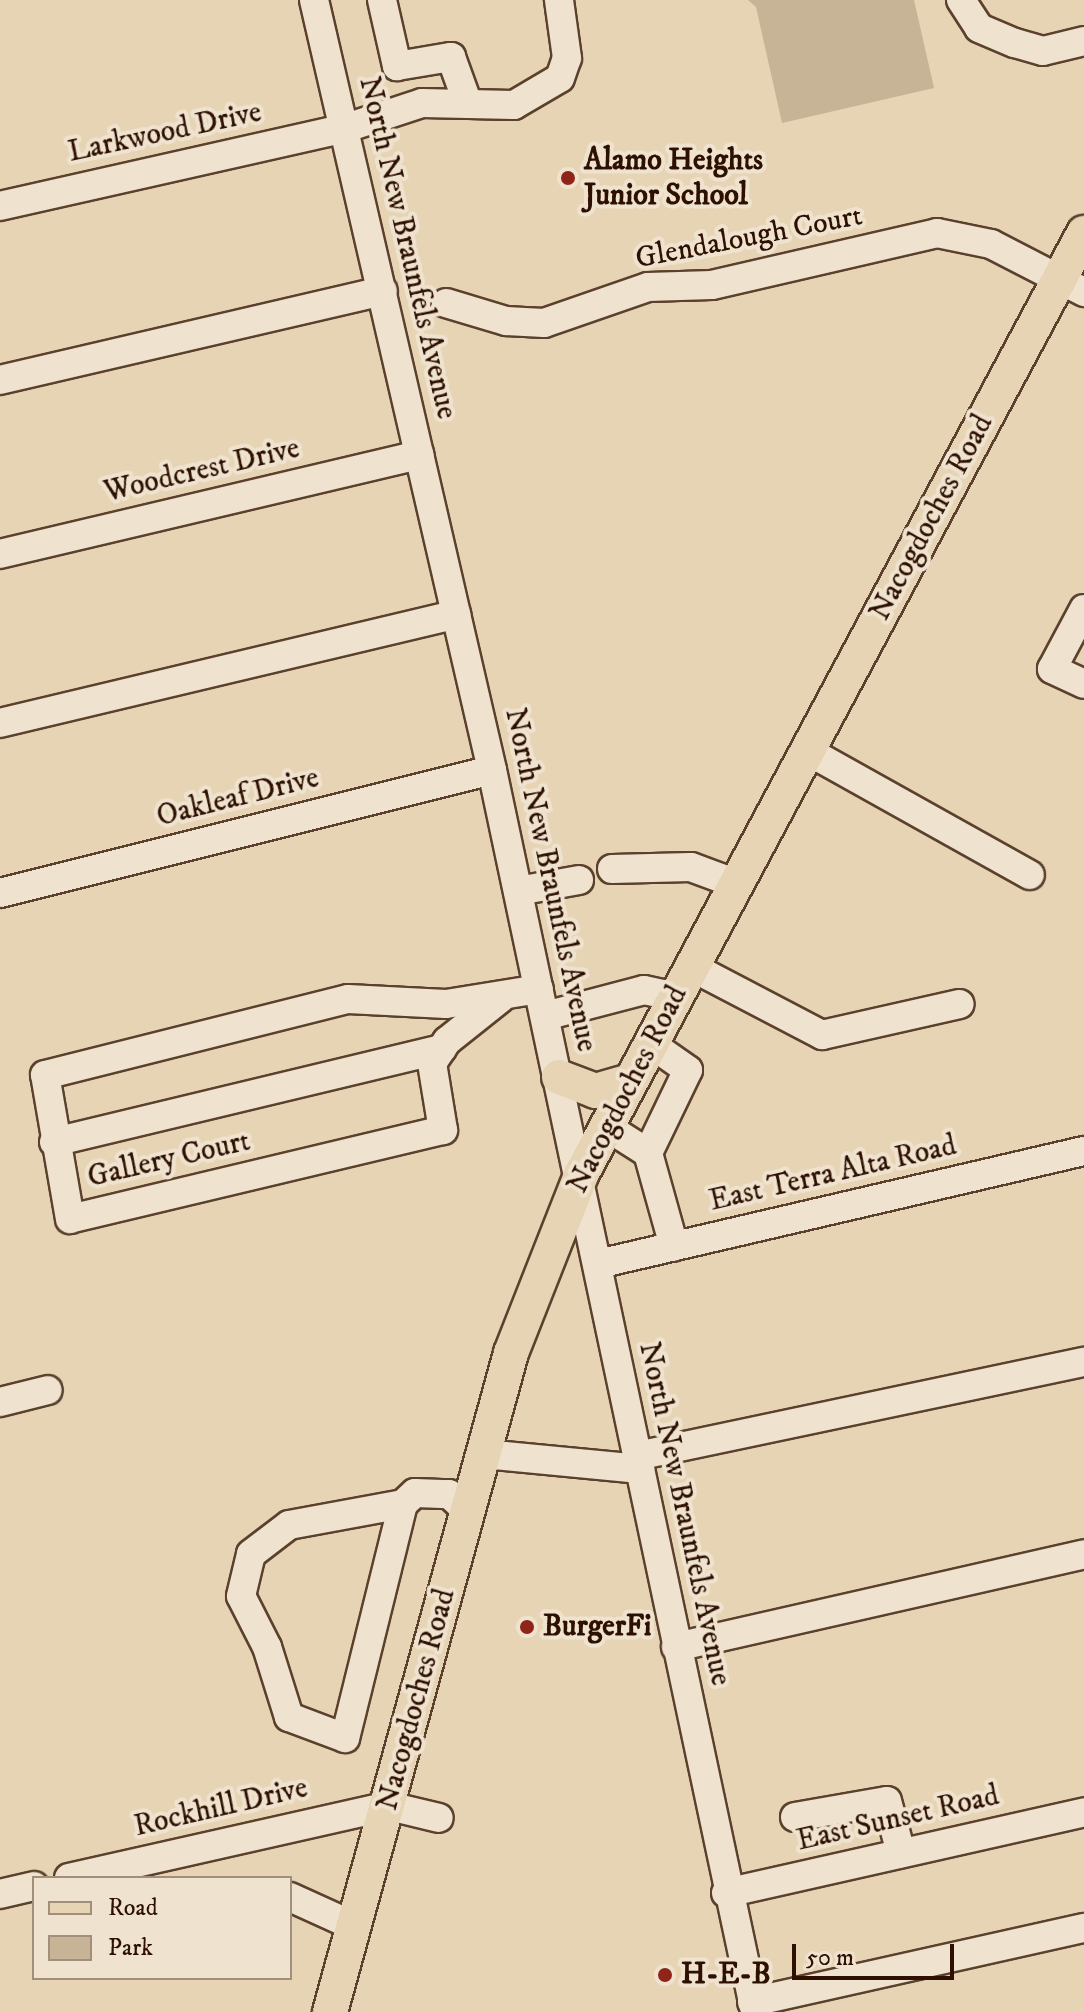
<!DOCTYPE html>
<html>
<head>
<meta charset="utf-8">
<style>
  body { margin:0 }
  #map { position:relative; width:1084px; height:2012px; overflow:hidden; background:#e6d4b5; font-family:"IM FELL DW Pica",serif }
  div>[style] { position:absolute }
  .green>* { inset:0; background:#c7b396 }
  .roads { filter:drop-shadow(2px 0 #5b412d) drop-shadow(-2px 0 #5b412d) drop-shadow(0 2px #5b412d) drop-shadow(0 -2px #5b412d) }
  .minor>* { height:28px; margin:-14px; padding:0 14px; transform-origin:14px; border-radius:14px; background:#efe3cf }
  .major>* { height:34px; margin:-17px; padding:0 17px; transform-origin:17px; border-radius:17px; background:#e6d4b5 }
  .dots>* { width:22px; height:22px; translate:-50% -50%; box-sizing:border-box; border:4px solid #efe3cf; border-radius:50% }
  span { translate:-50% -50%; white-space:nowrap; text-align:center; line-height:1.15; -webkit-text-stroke:8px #efe3cf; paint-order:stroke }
  .street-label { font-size:30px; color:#2d1000 }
  .poi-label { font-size:30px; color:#2d1000; font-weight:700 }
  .left { translate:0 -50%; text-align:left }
  .legend { position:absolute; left:32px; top:1876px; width:260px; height:104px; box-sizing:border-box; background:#efe3cf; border:2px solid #a18f7c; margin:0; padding:10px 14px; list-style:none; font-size:24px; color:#2d1000 }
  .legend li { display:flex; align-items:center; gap:16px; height:40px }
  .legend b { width:40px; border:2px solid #a18f7c }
  .scale { position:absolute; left:792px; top:1944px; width:162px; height:36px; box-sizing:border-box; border:4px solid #2d1000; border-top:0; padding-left:10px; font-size:24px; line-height:28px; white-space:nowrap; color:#2d1000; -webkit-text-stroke:6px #efe3cf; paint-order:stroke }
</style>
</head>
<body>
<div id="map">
  <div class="green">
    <div style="clip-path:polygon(748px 0,914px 0,934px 88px,782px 123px,756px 7px)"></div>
  </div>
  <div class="roads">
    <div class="minor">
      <div style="left:314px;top:0;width:790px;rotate:76.98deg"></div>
      <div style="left:492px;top:770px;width:1270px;rotate:78.04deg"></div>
      <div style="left:382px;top:0;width:68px;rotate:77.2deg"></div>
      <div style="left:397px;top:66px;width:55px;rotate:-9.5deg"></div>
      <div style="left:451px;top:57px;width:50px;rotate:70.1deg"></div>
      <div style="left:961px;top:0;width:33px;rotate:57deg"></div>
      <div style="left:979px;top:28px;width:39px;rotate:23deg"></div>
      <div style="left:1015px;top:43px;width:29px;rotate:16deg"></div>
      <div style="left:1043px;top:51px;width:42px;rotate:-13.7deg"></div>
      <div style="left:0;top:206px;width:355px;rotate:-12.7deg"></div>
      <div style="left:346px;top:128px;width:80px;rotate:-18.2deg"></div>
      <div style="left:422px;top:103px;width:92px;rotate:1.2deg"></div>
      <div style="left:514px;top:105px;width:53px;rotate:-30.4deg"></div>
      <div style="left:560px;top:78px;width:21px;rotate:-71deg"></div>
      <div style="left:567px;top:58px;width:59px;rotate:-97.9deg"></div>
      <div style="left:446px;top:303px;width:63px;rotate:16.7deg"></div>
      <div style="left:506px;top:321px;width:38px;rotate:3deg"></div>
      <div style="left:544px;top:323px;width:110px;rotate:-19.1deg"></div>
      <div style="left:648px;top:287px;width:64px;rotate:-1.8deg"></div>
      <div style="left:712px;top:285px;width:231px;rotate:-13deg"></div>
      <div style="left:937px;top:233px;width:55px;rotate:11.5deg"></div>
      <div style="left:991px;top:244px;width:105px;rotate:27.3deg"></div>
      <div style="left:0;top:380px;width:393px;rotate:-13.1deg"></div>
      <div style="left:0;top:554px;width:431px;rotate:-13.3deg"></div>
      <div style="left:1084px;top:609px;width:68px;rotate:118.1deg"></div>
      <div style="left:1052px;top:669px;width:35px;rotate:25deg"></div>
      <div style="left:0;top:723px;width:469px;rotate:-13.4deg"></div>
      <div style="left:808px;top:751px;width:254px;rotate:29.2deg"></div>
      <div style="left:612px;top:869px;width:79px;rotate:-1.5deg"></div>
      <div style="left:691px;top:867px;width:49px;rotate:20.3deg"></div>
      <div style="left:518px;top:891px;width:62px;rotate:-10.2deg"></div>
      <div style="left:0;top:893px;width:507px;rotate:-14.04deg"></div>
      <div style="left:692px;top:967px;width:147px;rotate:27.6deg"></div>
      <div style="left:822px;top:1035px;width:141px;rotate:-12.7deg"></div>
      <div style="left:501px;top:998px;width:69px;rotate:141.5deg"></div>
      <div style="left:447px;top:1041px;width:27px;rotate:124deg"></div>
      <div style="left:432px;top:1063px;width:68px;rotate:80.7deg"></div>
      <div style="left:443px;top:1130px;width:383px;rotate:166.6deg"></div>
      <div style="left:70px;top:1219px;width:146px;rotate:-99.8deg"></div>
      <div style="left:45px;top:1075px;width:312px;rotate:-14.1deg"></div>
      <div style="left:348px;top:999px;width:98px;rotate:2.9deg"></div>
      <div style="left:446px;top:1004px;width:94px;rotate:-9.2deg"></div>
      <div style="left:545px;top:1016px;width:102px;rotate:-14.7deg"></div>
      <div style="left:644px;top:990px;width:33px;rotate:12deg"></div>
      <div style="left:607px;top:1127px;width:49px;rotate:32.4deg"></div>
      <div style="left:648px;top:1153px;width:97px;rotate:74.4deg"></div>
      <div style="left:54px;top:1142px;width:399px;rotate:-13.5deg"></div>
      <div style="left:648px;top:1153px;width:92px;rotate:-64.3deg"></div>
      <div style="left:688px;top:1070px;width:45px;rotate:-144.9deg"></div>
      <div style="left:598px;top:1264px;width:499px;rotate:-13.1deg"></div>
      <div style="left:0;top:1402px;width:49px;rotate:-14deg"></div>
      <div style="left:484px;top:1454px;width:157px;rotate:5.5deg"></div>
      <div style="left:637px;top:1456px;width:457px;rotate:-11.9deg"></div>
      <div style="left:403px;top:1504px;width:241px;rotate:103.9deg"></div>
      <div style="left:345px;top:1738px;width:60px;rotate:-159.4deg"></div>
      <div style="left:289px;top:1717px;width:73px;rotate:-107.4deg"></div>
      <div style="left:267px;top:1647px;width:57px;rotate:-117deg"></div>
      <div style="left:241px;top:1596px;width:43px;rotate:-76.6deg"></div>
      <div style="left:251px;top:1554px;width:48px;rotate:-37.3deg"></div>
      <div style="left:289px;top:1525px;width:116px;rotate:-10.4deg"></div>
      <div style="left:403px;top:1504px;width:16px;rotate:-43deg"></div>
      <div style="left:415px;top:1493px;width:34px;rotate:2deg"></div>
      <div style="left:449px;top:1494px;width:26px;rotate:43deg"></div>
      <div style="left:676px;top:1647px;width:418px;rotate:-12.8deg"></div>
      <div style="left:795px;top:1817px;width:93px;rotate:-9.9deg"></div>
      <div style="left:887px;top:1801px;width:54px;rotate:74.9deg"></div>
      <div style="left:69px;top:1878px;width:328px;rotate:-12.7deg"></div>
      <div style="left:389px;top:1806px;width:51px;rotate:13.5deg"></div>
      <div style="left:726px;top:1893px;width:367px;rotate:-12.7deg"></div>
      <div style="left:0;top:1894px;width:35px;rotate:-13deg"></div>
      <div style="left:290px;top:1897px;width:70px;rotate:24.4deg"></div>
      <div style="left:752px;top:2002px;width:340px;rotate:-12.6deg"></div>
    </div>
    <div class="major">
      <div style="left:559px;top:1077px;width:39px;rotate:21deg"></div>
      <div style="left:595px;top:1091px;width:37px;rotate:-16deg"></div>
      <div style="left:330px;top:2012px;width:683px;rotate:-74.64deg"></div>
      <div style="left:511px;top:1353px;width:191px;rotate:-68.5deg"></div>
      <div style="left:581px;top:1175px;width:1068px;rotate:-61.9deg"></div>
    </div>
  </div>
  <div class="dots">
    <div style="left:568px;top:178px;background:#8f2418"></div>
    <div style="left:527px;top:1627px;background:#8f2418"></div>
    <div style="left:665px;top:1975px;background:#8f2418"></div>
  </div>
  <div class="street-label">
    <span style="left:165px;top:133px;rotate:-12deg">Larkwood Drive</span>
    <span style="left:749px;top:238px;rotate:-11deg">Glendalough Court</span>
    <span style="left:407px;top:248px;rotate:77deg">North New Braunfels Avenue</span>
    <span style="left:202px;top:471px;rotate:-13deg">Woodcrest Drive</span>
    <span style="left:932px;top:518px;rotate:-62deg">Nacogdoches Road</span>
    <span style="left:238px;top:798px;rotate:-14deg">Oakleaf Drive</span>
    <span style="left:550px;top:880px;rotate:78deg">North New Braunfels Avenue</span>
    <span style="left:628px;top:1090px;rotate:-63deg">Nacogdoches Road</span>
    <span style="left:169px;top:1160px;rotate:-13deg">Gallery Court</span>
    <span style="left:833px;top:1174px;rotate:-13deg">East Terra Alta Road</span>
    <span style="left:684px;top:1514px;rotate:78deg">North New Braunfels Avenue</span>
    <span style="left:417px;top:1700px;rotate:-75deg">Nacogdoches Road</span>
    <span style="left:221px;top:1808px;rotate:-13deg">Rockhill Drive</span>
    <span style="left:898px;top:1819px;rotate:-13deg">East Sunset Road</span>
  </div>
  <div class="poi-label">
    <span class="left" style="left:584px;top:178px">Alamo Heights<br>Junior School</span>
    <span class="left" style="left:543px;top:1627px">BurgerFi</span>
    <span class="left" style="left:681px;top:1975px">H-E-B</span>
  </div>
  <ul class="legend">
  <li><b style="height:10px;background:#e6d4b5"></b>Road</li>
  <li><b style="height:22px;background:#c7b396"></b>Park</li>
  </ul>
  <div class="scale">50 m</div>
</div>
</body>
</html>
